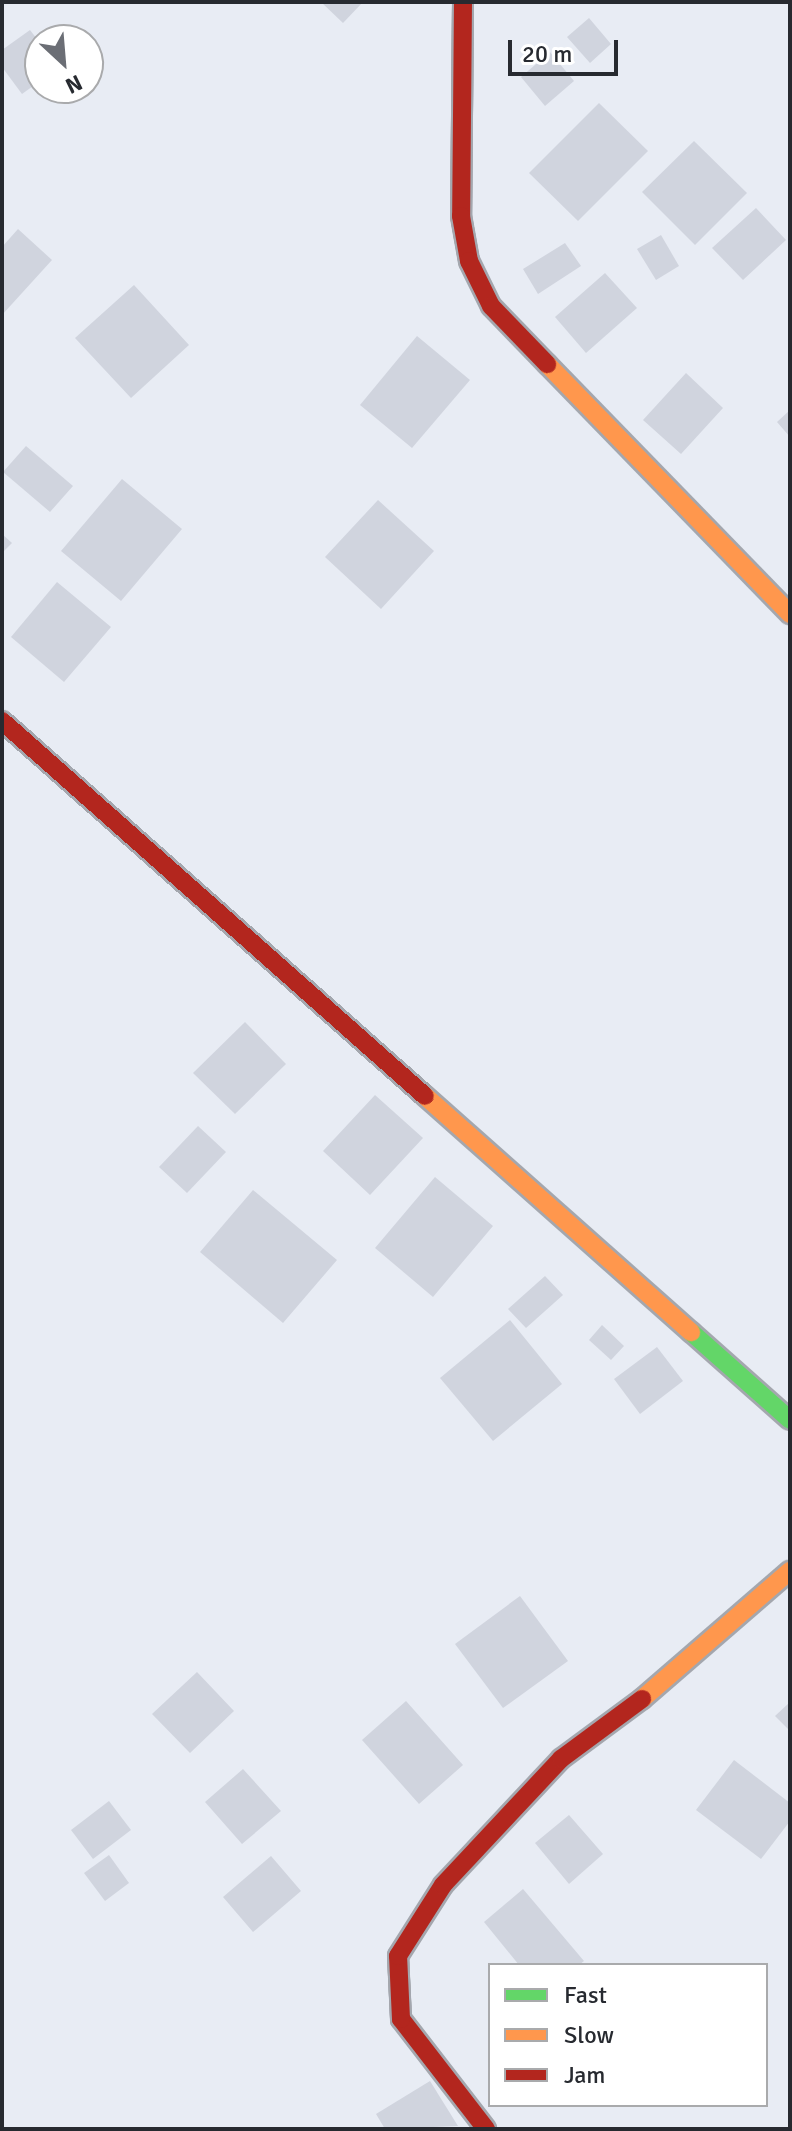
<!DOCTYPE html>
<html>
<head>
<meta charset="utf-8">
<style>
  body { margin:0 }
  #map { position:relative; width:792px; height:2131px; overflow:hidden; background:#e8ecf4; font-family:Signika,sans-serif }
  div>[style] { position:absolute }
  .building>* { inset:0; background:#d0d4de }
  .roads { filter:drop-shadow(2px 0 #a4a7ae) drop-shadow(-2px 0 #a4a7ae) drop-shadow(0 2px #a4a7ae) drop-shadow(0 -2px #a4a7ae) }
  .fast>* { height:18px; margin:-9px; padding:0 9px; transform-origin:9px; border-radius:9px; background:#63d668 }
  .slow>* { height:18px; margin:-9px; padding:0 9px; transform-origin:9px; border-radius:9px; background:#ff974d }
  .jam>* { height:18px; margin:-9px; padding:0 9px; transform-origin:9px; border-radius:9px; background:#b3261e }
  span { translate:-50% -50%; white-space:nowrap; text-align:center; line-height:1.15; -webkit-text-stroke:7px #fff; paint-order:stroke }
  .frame { position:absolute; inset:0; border:4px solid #272a30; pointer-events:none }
  .legend { position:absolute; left:488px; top:1963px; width:280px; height:144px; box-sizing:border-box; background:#fff; border:2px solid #a9aaac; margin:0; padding:10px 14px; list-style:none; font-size:24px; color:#272a30 }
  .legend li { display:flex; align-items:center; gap:16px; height:40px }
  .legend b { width:40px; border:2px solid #a9aaac }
  .north { position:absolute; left:24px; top:24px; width:80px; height:80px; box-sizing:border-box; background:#fff; border:2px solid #a9aaac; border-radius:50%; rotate:154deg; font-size:22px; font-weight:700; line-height:32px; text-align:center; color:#272a30 }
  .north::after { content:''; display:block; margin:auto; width:28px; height:36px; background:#6b6e75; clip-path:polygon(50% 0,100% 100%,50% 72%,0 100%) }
  .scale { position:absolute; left:508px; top:40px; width:110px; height:36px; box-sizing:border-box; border:4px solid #272a30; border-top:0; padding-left:10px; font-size:24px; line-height:28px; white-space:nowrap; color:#272a30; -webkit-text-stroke:6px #fff; paint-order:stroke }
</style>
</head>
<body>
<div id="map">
  <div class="building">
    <div style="clip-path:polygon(321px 2px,363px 2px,343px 23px)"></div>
    <div style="clip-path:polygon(589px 18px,611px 44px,590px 63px,567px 37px)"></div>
    <div style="clip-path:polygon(30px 30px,40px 43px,40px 81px,22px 94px,2px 67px,2px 50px)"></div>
    <div style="clip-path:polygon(550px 52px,574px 81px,545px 106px,521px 77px)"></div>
    <div style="clip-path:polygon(599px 103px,648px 151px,578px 221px,529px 173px)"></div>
    <div style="clip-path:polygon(694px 141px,747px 193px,695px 245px,642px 192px)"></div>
    <div style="clip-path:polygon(756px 208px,786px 240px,743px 280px,712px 248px)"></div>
    <div style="clip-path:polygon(18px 229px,52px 260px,2px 315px,2px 247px)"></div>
    <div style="clip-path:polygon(661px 235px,679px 266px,656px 280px,637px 249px)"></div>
    <div style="clip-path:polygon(565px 243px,581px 266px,538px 294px,523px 269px)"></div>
    <div style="clip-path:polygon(605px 273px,637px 308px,586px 353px,555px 317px)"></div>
    <div style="clip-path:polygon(134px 285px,189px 345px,131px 398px,75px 338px)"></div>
    <div style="clip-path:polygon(417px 336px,470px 380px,412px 448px,360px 405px)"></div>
    <div style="clip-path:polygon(686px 373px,723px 408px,681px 454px,643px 420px)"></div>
    <div style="clip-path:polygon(790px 410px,790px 437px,777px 422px)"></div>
    <div style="clip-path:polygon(26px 446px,73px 486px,50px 512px,3px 472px)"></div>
    <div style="clip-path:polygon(122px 479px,182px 529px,121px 601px,61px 551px)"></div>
    <div style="clip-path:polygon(378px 500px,434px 551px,381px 609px,325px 557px)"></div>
    <div style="clip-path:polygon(2px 534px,12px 543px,2px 553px)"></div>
    <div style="clip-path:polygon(57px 582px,111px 627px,64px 682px,11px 637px)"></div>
    <div style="clip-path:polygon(245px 1022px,286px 1064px,235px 1114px,193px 1073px)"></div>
    <div style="clip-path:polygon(375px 1095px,423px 1138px,370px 1195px,323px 1151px)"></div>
    <div style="clip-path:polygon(198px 1126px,226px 1152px,187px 1193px,159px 1167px)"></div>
    <div style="clip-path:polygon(435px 1177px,493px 1226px,433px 1297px,375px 1248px)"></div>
    <div style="clip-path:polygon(253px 1190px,337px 1260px,283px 1323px,200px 1252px)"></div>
    <div style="clip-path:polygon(545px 1276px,563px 1295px,526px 1328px,508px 1309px)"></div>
    <div style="clip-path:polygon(510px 1320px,562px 1384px,493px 1441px,440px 1378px)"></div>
    <div style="clip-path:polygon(602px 1325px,624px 1346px,611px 1360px,589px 1340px)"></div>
    <div style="clip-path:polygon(657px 1347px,683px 1381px,640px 1414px,614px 1379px)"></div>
    <div style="clip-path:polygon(520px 1596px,568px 1661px,503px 1708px,455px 1644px)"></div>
    <div style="clip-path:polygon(197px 1672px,234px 1711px,190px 1753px,152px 1714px)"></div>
    <div style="clip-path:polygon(406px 1701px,463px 1765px,419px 1804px,362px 1740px)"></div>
    <div style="clip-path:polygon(790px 1702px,790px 1731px,775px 1716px)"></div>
    <div style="clip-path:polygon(734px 1760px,790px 1803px,790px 1821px,761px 1859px,696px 1810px)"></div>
    <div style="clip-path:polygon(243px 1769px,281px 1811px,242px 1844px,205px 1802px)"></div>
    <div style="clip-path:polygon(109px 1801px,131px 1830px,93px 1859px,71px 1830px)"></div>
    <div style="clip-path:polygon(569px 1815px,603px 1854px,569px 1884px,535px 1843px)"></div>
    <div style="clip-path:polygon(109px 1855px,129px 1883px,105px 1901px,84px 1873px)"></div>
    <div style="clip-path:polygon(271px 1856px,301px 1891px,253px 1932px,223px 1897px)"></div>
    <div style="clip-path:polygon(523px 1889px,584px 1961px,579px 1965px,519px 1965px,484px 1922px)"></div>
    <div style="clip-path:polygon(430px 2081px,458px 2126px,385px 2129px,376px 2114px)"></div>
  </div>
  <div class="roads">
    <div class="fast">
      <div style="left:691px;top:1332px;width:132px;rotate:41.6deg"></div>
    </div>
    <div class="slow">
      <div style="left:547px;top:364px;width:349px;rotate:45.8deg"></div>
      <div style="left:425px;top:1096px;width:356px;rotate:41.6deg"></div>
      <div style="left:642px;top:1699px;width:196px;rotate:-40.9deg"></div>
    </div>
    <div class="jam">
      <div style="left:463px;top:2px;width:214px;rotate:90.5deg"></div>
      <div style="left:461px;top:216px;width:46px;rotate:79.9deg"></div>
      <div style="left:469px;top:261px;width:50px;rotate:63.9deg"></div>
      <div style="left:491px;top:306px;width:81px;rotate:46deg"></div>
      <div style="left:2px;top:721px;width:565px;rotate:41.56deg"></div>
      <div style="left:486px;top:2129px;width:139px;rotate:-127.7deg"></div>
      <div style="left:401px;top:2019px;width:63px;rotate:-92.7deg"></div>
      <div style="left:398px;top:1956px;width:84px;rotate:-57.6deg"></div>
      <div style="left:443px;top:1885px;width:173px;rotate:-46.9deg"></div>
      <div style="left:561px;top:1759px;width:101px;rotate:-36.5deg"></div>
    </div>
  </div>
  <div class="frame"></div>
  <ul class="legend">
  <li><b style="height:10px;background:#63d668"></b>Fast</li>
  <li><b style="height:10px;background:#ff974d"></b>Slow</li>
  <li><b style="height:10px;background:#b3261e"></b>Jam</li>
  </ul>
  <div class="north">N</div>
  <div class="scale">20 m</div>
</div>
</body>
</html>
